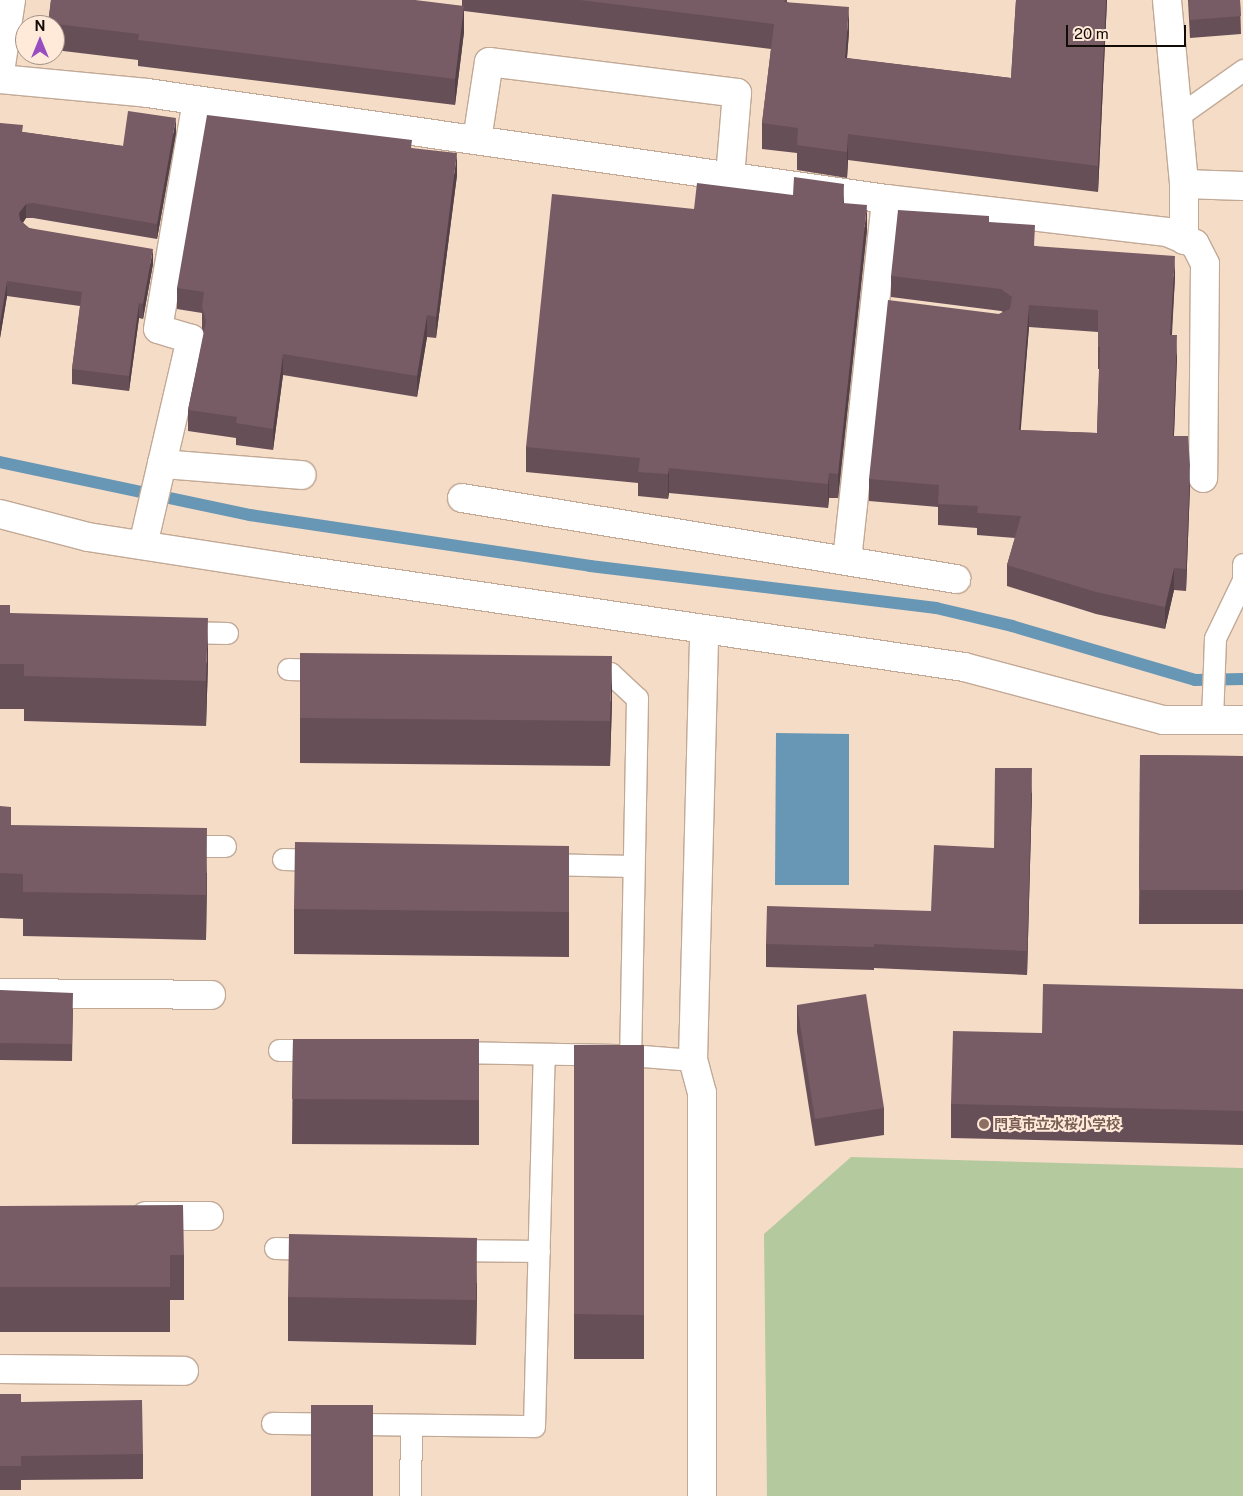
<!DOCTYPE html>
<html>
<head>
<meta charset="utf-8">
<style>
  body { margin:0 }
  #map { position:relative; width:1243px; height:1496px; overflow:hidden; background:#f5dcc7; font-family:"Public Sans","Noto Sans JP",sans-serif }
  div>[style] { position:absolute }
  .green>* { inset:0; background:#b4ca9e }
  .water>* { inset:0; background:#6897b5 }
  .stream>* { height:12px; margin:-6px; padding:0 6px; transform-origin:6px; border-radius:6px; background:#6897b5 }
  .roads { filter:drop-shadow(1px 0 #c1a996) drop-shadow(-1px 0 #c1a996) drop-shadow(0 1px #c1a996) drop-shadow(0 -1px #c1a996) }
  .lane>* { height:21px; margin:-10.5px; padding:0 10.5px; transform-origin:10.5px; border-radius:10.5px; background:#fff }
  .street>* { height:28px; margin:-14px; padding:0 14px; transform-origin:14px; border-radius:14px; background:#fff }
  .secondary>* { height:28px; margin:-14px; padding:0 14px; transform-origin:14px; border-radius:14px; background:#fff }
  .wall>* { inset:0; background:#674f57 }
  .shaded-wall>* { inset:0; background:#544047 }
  .building>* { inset:0; background:#785c65 }
  .dots>* { width:14px; height:14px; translate:-50% -50%; box-sizing:border-box; border:2px solid #ffeada; border-radius:50% }
  span { translate:-50% -50%; white-space:nowrap; text-align:center; line-height:1.15; -webkit-text-stroke:4px #ffeada; paint-order:stroke }
  .education-label { font-size:14px; color:#785e54; font-weight:700 }
  .left { translate:0 -50%; text-align:left }
  .north { position:absolute; left:15px; top:15px; width:50px; height:50px; box-sizing:border-box; background:#ffeada; border:1px solid #a19185; border-radius:50%; rotate:0deg; font-size:14px; font-weight:700; line-height:20px; text-align:center; color:#130b05 }
  .north::after { content:''; display:block; margin:auto; width:18px; height:22px; background:#974dc0; clip-path:polygon(50% 0,100% 100%,50% 72%,0 100%) }
  .scale { position:absolute; left:1066px; top:25px; width:120px; height:22px; box-sizing:border-box; border:2px solid #130b05; border-top:0; padding-left:6px; font-size:15px; line-height:18px; white-space:nowrap; color:#130b05; -webkit-text-stroke:4px #ffeada; paint-order:stroke }
</style>
</head>
<body>
<div id="map">
  <div class="green">
    <div style="clip-path:polygon(851px 1157px,1243px 1168px,1243px 1496px,767px 1496px,764px 1234px)"></div>
  </div>
  <div class="water">
    <div style="clip-path:polygon(776px 733px,849px 734px,849px 885px,775px 885px)"></div>
  </div>
  <div class="stream">
    <div style="left:0;top:462px;width:256px;rotate:12deg"></div>
    <div style="left:250px;top:515px;width:344px;rotate:8.5deg"></div>
    <div style="left:590px;top:566px;width:349px;rotate:6.9deg"></div>
    <div style="left:936px;top:608px;width:78px;rotate:13.3deg"></div>
    <div style="left:1012px;top:626px;width:191px;rotate:16.4deg"></div>
    <div style="left:1195px;top:680px;width:48px;rotate:-1.2deg"></div>
  </div>
  <div class="roads">
    <div class="lane">
      <div style="left:1178px;top:116px;width:80px;rotate:-35.3deg"></div>
      <div style="left:180px;top:632px;width:47px;rotate:1.2deg"></div>
      <div style="left:288px;top:669px;width:41px;rotate:1.4deg"></div>
      <div style="left:584px;top:672px;width:26px;rotate:2deg"></div>
      <div style="left:610px;top:673px;width:37px;rotate:43deg"></div>
      <div style="left:637px;top:698px;width:357px;rotate:91.1deg"></div>
      <div style="left:1212px;top:720px;width:82px;rotate:-87.9deg"></div>
      <div style="left:1215px;top:638px;width:64px;rotate:-64.2deg"></div>
      <div style="left:1243px;top:580px;width:16px;rotate:-90deg"></div>
      <div style="left:178px;top:846px;width:47px"></div>
      <div style="left:283px;top:859px;width:40px;rotate:1.4deg"></div>
      <div style="left:541px;top:864px;width:92px;rotate:1.2deg"></div>
      <div style="left:279px;top:1050px;width:44px"></div>
      <div style="left:451px;top:1052px;width:179px;rotate:1deg"></div>
      <div style="left:630px;top:1055px;width:63px;rotate:4.5deg"></div>
      <div style="left:275px;top:1248px;width:44px;rotate:1.3deg"></div>
      <div style="left:449px;top:1250px;width:90px;rotate:0.6deg"></div>
      <div style="left:272px;top:1423px;width:262px;rotate:0.7deg"></div>
      <div style="left:534px;top:1426px;width:372px;rotate:-88.5deg"></div>
      <div style="left:410px;top:1496px;width:71px;rotate:-89.2deg"></div>
    </div>
    <div class="street">
      <div style="left:0;top:72px;width:73px;rotate:-81.3deg"></div>
      <div style="left:0;top:79px;width:148px;rotate:5.4deg"></div>
      <div style="left:147px;top:93px;width:747px;rotate:8.16deg"></div>
      <div style="left:886px;top:199px;width:283px;rotate:6.7deg"></div>
      <div style="left:1167px;top:232px;width:30px;rotate:23deg"></div>
      <div style="left:1195px;top:244px;width:22px;rotate:63deg"></div>
      <div style="left:1205px;top:264px;width:214px;rotate:90.5deg"></div>
      <div style="left:477px;top:140px;width:79px;rotate:-81.3deg"></div>
      <div style="left:489px;top:62px;width:250px;rotate:7.1deg"></div>
      <div style="left:737px;top:93px;width:83px;rotate:94.8deg"></div>
      <div style="left:1184px;top:240px;width:56px;rotate:-90deg"></div>
      <div style="left:1184px;top:184px;width:59px;rotate:1.9deg"></div>
      <div style="left:162px;top:464px;width:140px;rotate:4.5deg"></div>
      <div style="left:462px;top:498px;width:501px;rotate:9.31deg"></div>
      <div style="left:0;top:514px;width:91px;rotate:14.6deg"></div>
      <div style="left:88px;top:537px;width:202px;rotate:8.8deg"></div>
      <div style="left:288px;top:568px;width:683px;rotate:8.33deg"></div>
      <div style="left:964px;top:667px;width:206px;rotate:14.9deg"></div>
      <div style="left:1163px;top:720px;width:80px"></div>
      <div style="left:143px;top:545px;width:212px;rotate:-76.9deg"></div>
      <div style="left:191px;top:339px;width:34px;rotate:-163deg"></div>
      <div style="left:158px;top:329px;width:232px;rotate:-80.3deg"></div>
      <div style="left:847px;top:560px;width:363px;rotate:-83.8deg"></div>
      <div style="left:0;top:993px;width:211px;rotate:0.5deg"></div>
      <div style="left:146px;top:1216px;width:63px"></div>
      <div style="left:1px;top:1369px;width:183px;rotate:0.6deg"></div>
      <div style="left:702px;top:1496px;width:403px;rotate:-90deg"></div>
      <div style="left:702px;top:1093px;width:34px;rotate:-105deg"></div>
      <div style="left:693px;top:1060px;width:430px;rotate:-88.5deg"></div>
    </div>
    <div class="secondary">
      <div style="left:1167px;top:0;width:185px;rotate:84.7deg"></div>
    </div>
  </div>
  <div class="wall">
    <div style="clip-path:polygon(51px 0,462px 6px,462px 0,787px 0,787px 2px,849px 32px,847px 58px,1011px 78px,1016px 0,1107px 0,1098px 192px,848px 160px,847px 178px,797px 170px,797px 153px,762px 149px,762px 123px,771px 49px,464px 11px,464px 32px,455px 105px,138px 66px,138px 60px,55px 50px,55px 25px,48px 25px)"></div>
    <div style="clip-path:polygon(1188px 0,1240px 0,1241px 34px,1190px 38px)"></div>
    <div style="clip-path:polygon(0 123px,23px 132px,123px 146px,176px 133px,157px 239px,33px 218px,26px 218px,23px 223px,29px 228px,153px 264px,143px 319px,139px 318px,129px 391px,72px 384px,72px 369px,80px 306px,7px 296px,0 338px)"></div>
    <div style="clip-path:polygon(412px 148px,457px 175px,436px 338px,427px 337px,417px 397px,283px 375px,273px 450px,236px 445px,236px 438px,188px 431px,188px 410px,204px 334px,202px 328px,202px 313px,177px 309px,177px 288px)"></div>
    <div style="clip-path:polygon(844px 203px,867px 230px,838px 498px,829px 498px,828px 508px,669px 493px,668px 499px,638px 496px,638px 483px,526px 472px,526px 447px,694px 209px)"></div>
    <div style="clip-path:polygon(evenodd,989px 222px,1035px 246px,1175px 277px,1172px 335px,1177px 357px,1174px 436px,1190px 486px,1186px 591px,1174px 590px,1165px 629px,1096px 614px,1007px 586px,1007px 565px,1015px 538px,977px 535px,977px 528px,938px 525px,938px 507px,869px 501px,869px 479px,999px 314px,1003px 312px,1001px 311px,891px 297px,891px 276px,989px 222px,1029px 327px,1098px 332px,1098px 369px,1099px 369px,1097px 433px,1020px 430px,1029px 327px)"></div>
    <div style="clip-path:polygon(0 605px,10px 613px,208px 663px,206px 726px,24px 721px,24px 709px,0 709px)"></div>
    <div style="clip-path:polygon(612px 701px,610px 766px,300px 763px,300px 718px)"></div>
    <div style="clip-path:polygon(1140px 755px,1243px 756px,1243px 924px,1139px 924px)"></div>
    <div style="clip-path:polygon(1032px 792px,1027px 975px,874px 968px,874px 970px,766px 967px,766px 944px,931px 911px,994px 848px)"></div>
    <div style="clip-path:polygon(0 806px,11px 825px,207px 873px,206px 940px,23px 936px,23px 919px,0 918px)"></div>
    <div style="clip-path:polygon(569px 846px,569px 957px,294px 954px,294px 909px)"></div>
    <div style="clip-path:polygon(1243px 989px,1243px 1145px,951px 1138px,951px 1104px,1042px 1033px)"></div>
    <div style="clip-path:polygon(0 990px,73px 1009px,72px 1061px,0 1060px)"></div>
    <div style="clip-path:polygon(797px 1005px,884px 1108px,884px 1135px,815px 1146px,797px 1032px)"></div>
    <div style="clip-path:polygon(293px 1039px,479px 1039px,479px 1145px,292px 1144px)"></div>
    <div style="clip-path:polygon(574px 1045px,644px 1045px,644px 1359px,574px 1359px)"></div>
    <div style="clip-path:polygon(0 1206px,184px 1255px,184px 1300px,170px 1300px,170px 1332px,0 1332px)"></div>
    <div style="clip-path:polygon(477px 1283px,476px 1345px,288px 1341px,288px 1297px)"></div>
    <div style="clip-path:polygon(0 1394px,21px 1402px,143px 1454px,143px 1479px,21px 1480px,21px 1490px,0 1490px)"></div>
  </div>
  <div class="shaded-wall">
    <div style="clip-path:polygon(1106px 0,1107px 0,1098px 192px,1098px 166px)"></div>
    <div style="clip-path:polygon(464px 6px,464px 32px,455px 105px,455px 79px)"></div>
    <div style="clip-path:polygon(849px 7px,849px 32px,845px 83px,845px 58px)"></div>
    <div style="clip-path:polygon(176px 118px,176px 133px,157px 239px,157px 224px)"></div>
    <div style="clip-path:polygon(848px 134px,848px 160px,847px 178px,847px 152px)"></div>
    <div style="clip-path:polygon(457px 153px,457px 175px,436px 338px,436px 317px)"></div>
    <div style="clip-path:polygon(844px 184px,844px 209px,843px 203px)"></div>
    <div style="clip-path:polygon(26px 204px,26px 218px,19px 227px,19px 213px)"></div>
    <div style="clip-path:polygon(867px 205px,867px 230px,838px 498px,838px 474px)"></div>
    <div style="clip-path:polygon(153px 249px,153px 264px,143px 319px,143px 304px)"></div>
    <div style="clip-path:polygon(1175px 256px,1175px 277px,1170px 357px,1170px 335px)"></div>
    <div style="clip-path:polygon(7px 281px,7px 296px,0 338px,0 323px)"></div>
    <div style="clip-path:polygon(139px 303px,139px 318px,129px 391px,129px 376px)"></div>
    <div style="clip-path:polygon(1029px 305px,1029px 327px,1019px 452px,1019px 430px)"></div>
    <div style="clip-path:polygon(427px 315px,427px 337px,417px 397px,417px 376px)"></div>
    <div style="clip-path:polygon(1177px 335px,1177px 357px,1173px 458px,1173px 436px)"></div>
    <div style="clip-path:polygon(283px 354px,283px 375px,273px 450px,273px 429px)"></div>
    <div style="clip-path:polygon(1190px 465px,1190px 486px,1186px 591px,1186px 569px)"></div>
    <div style="clip-path:polygon(669px 468px,669px 493px,668px 499px,668px 474px)"></div>
    <div style="clip-path:polygon(829px 473px,829px 498px,828px 508px,828px 484px)"></div>
    <div style="clip-path:polygon(1174px 568px,1174px 590px,1165px 629px,1165px 607px)"></div>
    <div style="clip-path:polygon(208px 618px,208px 663px,206px 726px,206px 681px)"></div>
    <div style="clip-path:polygon(612px 656px,612px 701px,610px 766px,610px 721px)"></div>
    <div style="clip-path:polygon(1032px 768px,1032px 792px,1027px 975px,1027px 951px)"></div>
    <div style="clip-path:polygon(207px 828px,207px 873px,206px 940px,206px 895px)"></div>
    <div style="clip-path:polygon(477px 1238px,477px 1283px,476px 1345px,476px 1300px)"></div>
  </div>
  <div class="building">
    <div style="clip-path:polygon(51px 0,415px 0,464px 6px,455px 79px,138px 40px,139px 34px,48px 23px)"></div>
    <div style="clip-path:polygon(580px 0,785px 0,784px 2px,849px 7px,845px 58px,1011px 78px,1016px 0,1106px 0,1098px 166px,848px 134px,847px 152px,797px 145px,798px 128px,762px 123px,774px 24px)"></div>
    <div style="clip-path:polygon(1189px 0,1240px 0,1241px 16px,1190px 20px)"></div>
    <div style="clip-path:polygon(128px 111px,176px 118px,157px 224px,33px 203px,26px 204px,19px 213px,20px 220px,29px 228px,153px 249px,143px 304px,139px 303px,129px 376px,72px 369px,82px 292px,7px 281px,0 323px,0 123px,23px 125px,22px 132px,123px 146px)"></div>
    <div style="clip-path:polygon(207px 115px,412px 140px,411px 148px,457px 153px,436px 317px,427px 315px,417px 376px,283px 354px,273px 429px,236px 423px,237px 417px,188px 410px,206px 321px,202px 307px,204px 292px,177px 288px)"></div>
    <div style="clip-path:polygon(794px 177px,844px 184px,843px 203px,867px 205px,838px 474px,829px 473px,828px 484px,669px 468px,668px 474px,638px 472px,640px 458px,526px 447px,552px 194px,694px 209px,697px 183px,793px 195px)"></div>
    <div style="clip-path:polygon(evenodd,898px 210px,989px 216px,989px 222px,1035px 225px,1034px 246px,1175px 256px,1170px 335px,1177px 335px,1173px 436px,1188px 436px,1190px 465px,1186px 569px,1174px 568px,1165px 607px,1096px 592px,1007px 565px,1021px 516px,977px 513px,978px 506px,938px 504px,939px 485px,869px 479px,888px 300px,999px 314px,1010px 309px,1012px 297px,1001px 289px,891px 276px,898px 210px,1029px 305px,1098px 310px,1098px 347px,1100px 347px,1097px 433px,1019px 430px,1029px 305px)"></div>
    <div style="clip-path:polygon(0 605px,10px 605px,10px 613px,208px 618px,206px 681px,24px 676px,24px 664px,0 664px)"></div>
    <div style="clip-path:polygon(300px 653px,612px 656px,610px 721px,300px 718px)"></div>
    <div style="clip-path:polygon(1140px 755px,1243px 756px,1243px 890px,1139px 890px)"></div>
    <div style="clip-path:polygon(995px 768px,1032px 768px,1027px 951px,874px 944px,874px 947px,766px 944px,767px 906px,931px 911px,934px 845px,994px 848px)"></div>
    <div style="clip-path:polygon(0 806px,11px 807px,11px 825px,207px 828px,206px 895px,23px 892px,23px 874px,0 873px)"></div>
    <div style="clip-path:polygon(295px 842px,569px 846px,569px 912px,294px 909px)"></div>
    <div style="clip-path:polygon(1043px 984px,1243px 989px,1243px 1111px,951px 1104px,953px 1031px,1042px 1033px)"></div>
    <div style="clip-path:polygon(0 990px,73px 993px,72px 1044px,0 1043px)"></div>
    <div style="clip-path:polygon(866px 994px,884px 1108px,815px 1119px,797px 1005px)"></div>
    <div style="clip-path:polygon(293px 1039px,479px 1039px,479px 1100px,292px 1099px)"></div>
    <div style="clip-path:polygon(574px 1045px,644px 1045px,644px 1315px,574px 1314px)"></div>
    <div style="clip-path:polygon(183px 1205px,184px 1255px,170px 1255px,170px 1287px,0 1287px,0 1206px)"></div>
    <div style="clip-path:polygon(289px 1234px,477px 1238px,476px 1300px,288px 1297px)"></div>
    <div style="clip-path:polygon(0 1394px,21px 1394px,21px 1402px,142px 1400px,143px 1454px,21px 1456px,21px 1466px,0 1466px)"></div>
    <div style="clip-path:polygon(311px 1405px,373px 1405px,373px 1496px,311px 1496px)"></div>
  </div>
  <div class="dots">
    <div style="left:984px;top:1124px;background:#8d6e63"></div>
  </div>
  <div class="education-label">
    <span class="left" style="left:994px;top:1124px">門真市立水桜小学校</span>
  </div>
  <div class="north">N</div>
  <div class="scale">20 m</div>
</div>
</body>
</html>
